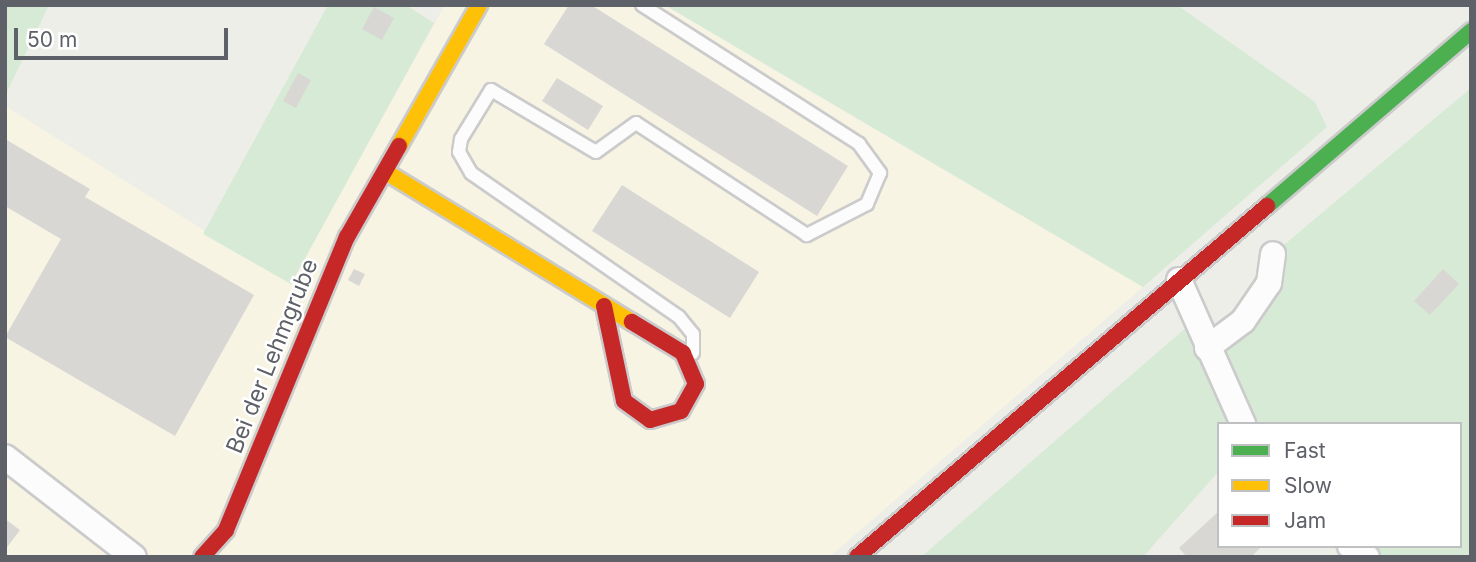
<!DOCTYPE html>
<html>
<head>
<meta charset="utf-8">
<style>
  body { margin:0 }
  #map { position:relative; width:1476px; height:562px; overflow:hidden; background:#eeeee9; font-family:Inter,sans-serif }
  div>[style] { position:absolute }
  .commercial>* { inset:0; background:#f7f4e3 }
  .green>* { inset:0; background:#d6ead6 }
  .building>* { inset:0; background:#d8d7d4 }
  .roads { filter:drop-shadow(2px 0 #cbcbcb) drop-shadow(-2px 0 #cbcbcb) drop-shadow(0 2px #cbcbcb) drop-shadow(0 -2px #cbcbcb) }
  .lane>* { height:12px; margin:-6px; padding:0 6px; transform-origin:6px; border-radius:6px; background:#fcfcfc }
  .street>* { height:24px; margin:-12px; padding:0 12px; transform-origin:12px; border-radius:12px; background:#fcfcfc }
  .fast>* { height:16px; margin:-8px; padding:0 8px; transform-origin:8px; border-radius:8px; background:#4caf50 }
  .slow>* { height:16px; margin:-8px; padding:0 8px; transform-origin:8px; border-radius:8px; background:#ffc107 }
  .jam>* { height:16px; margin:-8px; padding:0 8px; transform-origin:8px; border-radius:8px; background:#c62828 }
  span { translate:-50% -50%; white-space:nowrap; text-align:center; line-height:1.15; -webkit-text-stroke:5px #fff; paint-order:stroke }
  .street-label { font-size:23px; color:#5e6167 }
  .frame { position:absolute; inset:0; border:7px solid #5e6167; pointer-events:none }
  .legend { position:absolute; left:1217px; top:422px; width:245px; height:126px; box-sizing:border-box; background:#fff; border:2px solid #bfc0c2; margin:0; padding:9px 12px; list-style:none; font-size:21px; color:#5e6167 }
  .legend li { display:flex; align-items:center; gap:14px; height:35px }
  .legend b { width:35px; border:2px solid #bfc0c2 }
  .scale { position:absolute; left:14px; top:28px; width:214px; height:32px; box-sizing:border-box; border:4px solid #5e6167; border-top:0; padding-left:9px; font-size:21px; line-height:24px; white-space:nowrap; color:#5e6167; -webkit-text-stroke:5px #fff; paint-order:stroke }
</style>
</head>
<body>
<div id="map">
  <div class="commercial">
    <div style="clip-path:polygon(445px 5px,664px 5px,1143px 287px,829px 557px,5px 557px,5px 106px,290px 284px)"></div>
  </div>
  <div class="green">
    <div style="clip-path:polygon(5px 5px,49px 5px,5px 96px)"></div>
    <div style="clip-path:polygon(328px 5px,406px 5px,434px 23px,291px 284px,203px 234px)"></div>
    <div style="clip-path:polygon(665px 5px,1177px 5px,1315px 102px,1327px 127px,1143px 287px)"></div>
    <div style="clip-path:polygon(1471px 88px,1471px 557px,1382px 557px,1367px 546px,1460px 546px,1460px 424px,1252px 424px,1217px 352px,1273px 254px)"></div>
    <div style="clip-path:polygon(1196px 319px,1243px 424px,1219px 424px,1219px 471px,1143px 557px,921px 557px)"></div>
  </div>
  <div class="building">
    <div style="clip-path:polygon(569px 5px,591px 5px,848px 166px,817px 216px,544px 44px)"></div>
    <div style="clip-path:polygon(374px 7px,394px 18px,382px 40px,362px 29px)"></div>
    <div style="clip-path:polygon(298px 73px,311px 80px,296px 108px,283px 101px)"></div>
    <div style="clip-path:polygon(557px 78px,603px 106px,588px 130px,542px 101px)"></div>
    <div style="clip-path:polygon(5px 139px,90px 189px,85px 197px,254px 295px,175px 436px,5px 337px,61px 239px,5px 206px)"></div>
    <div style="clip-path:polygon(622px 185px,759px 272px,730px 318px,592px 231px)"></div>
    <div style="clip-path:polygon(354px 269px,365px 274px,359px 286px,348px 280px)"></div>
    <div style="clip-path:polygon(1443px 269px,1459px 284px,1430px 315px,1414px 301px)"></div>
    <div style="clip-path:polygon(1219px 511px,1219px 546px,1262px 546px,1251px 557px,1187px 557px,1179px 548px)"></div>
    <div style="clip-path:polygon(5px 519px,20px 530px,5px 550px)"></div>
  </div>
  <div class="roads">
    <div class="lane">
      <div style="left:642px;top:5px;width:258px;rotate:32.6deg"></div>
      <div style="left:859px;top:144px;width:36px;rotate:54deg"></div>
      <div style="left:880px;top:173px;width:34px;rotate:113deg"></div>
      <div style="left:867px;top:204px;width:68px;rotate:152.7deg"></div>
      <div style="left:807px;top:235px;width:204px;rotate:-146.8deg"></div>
      <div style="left:636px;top:123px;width:49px;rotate:144.1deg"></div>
      <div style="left:596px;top:152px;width:122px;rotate:-149.4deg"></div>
      <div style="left:491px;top:90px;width:57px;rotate:121.5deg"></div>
      <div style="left:461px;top:139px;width:13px;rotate:99deg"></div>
      <div style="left:459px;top:152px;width:24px;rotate:60deg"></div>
      <div style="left:471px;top:173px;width:253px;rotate:34.7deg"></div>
      <div style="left:679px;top:317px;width:22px;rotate:51deg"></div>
      <div style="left:693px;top:334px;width:19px;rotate:90deg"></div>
    </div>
    <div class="street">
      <div style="left:1179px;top:280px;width:158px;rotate:66deg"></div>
      <div style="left:1207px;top:348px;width:45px;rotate:-36.9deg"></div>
      <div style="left:1243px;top:321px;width:46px;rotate:-55.6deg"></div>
      <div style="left:1269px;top:283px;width:29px;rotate:-82deg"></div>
      <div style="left:5px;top:457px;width:163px;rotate:37.8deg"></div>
      <div style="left:1350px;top:546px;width:20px;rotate:33deg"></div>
    </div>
    <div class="fast">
      <div style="left:1267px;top:206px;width:269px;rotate:-40.6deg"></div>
    </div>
    <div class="slow">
      <div style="left:399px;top:146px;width:162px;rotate:-60.4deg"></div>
      <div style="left:386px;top:172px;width:288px;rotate:31.4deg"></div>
    </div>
    <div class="jam">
      <div style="left:604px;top:306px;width:97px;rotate:78.1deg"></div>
      <div style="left:624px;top:401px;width:32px;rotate:36deg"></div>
      <div style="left:650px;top:420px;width:32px;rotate:-16deg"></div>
      <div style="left:681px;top:411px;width:31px;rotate:-61deg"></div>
      <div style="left:696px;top:384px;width:34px;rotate:-113deg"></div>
      <div style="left:683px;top:353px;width:60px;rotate:-148.7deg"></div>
      <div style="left:202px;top:557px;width:36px;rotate:-48deg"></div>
      <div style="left:226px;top:530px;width:317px;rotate:-67.6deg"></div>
      <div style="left:347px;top:237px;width:105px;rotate:-60.3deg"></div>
      <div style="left:857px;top:557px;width:540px;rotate:-40.57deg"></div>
    </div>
  </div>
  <div class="street-label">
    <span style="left:272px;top:356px;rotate:-68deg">Bei der Lehmgrube</span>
  </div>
  <div class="frame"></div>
  <ul class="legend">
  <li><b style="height:9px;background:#4caf50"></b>Fast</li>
  <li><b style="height:9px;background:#ffc107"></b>Slow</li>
  <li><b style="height:9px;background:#c62828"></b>Jam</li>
  </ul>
  <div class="scale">50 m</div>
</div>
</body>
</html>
